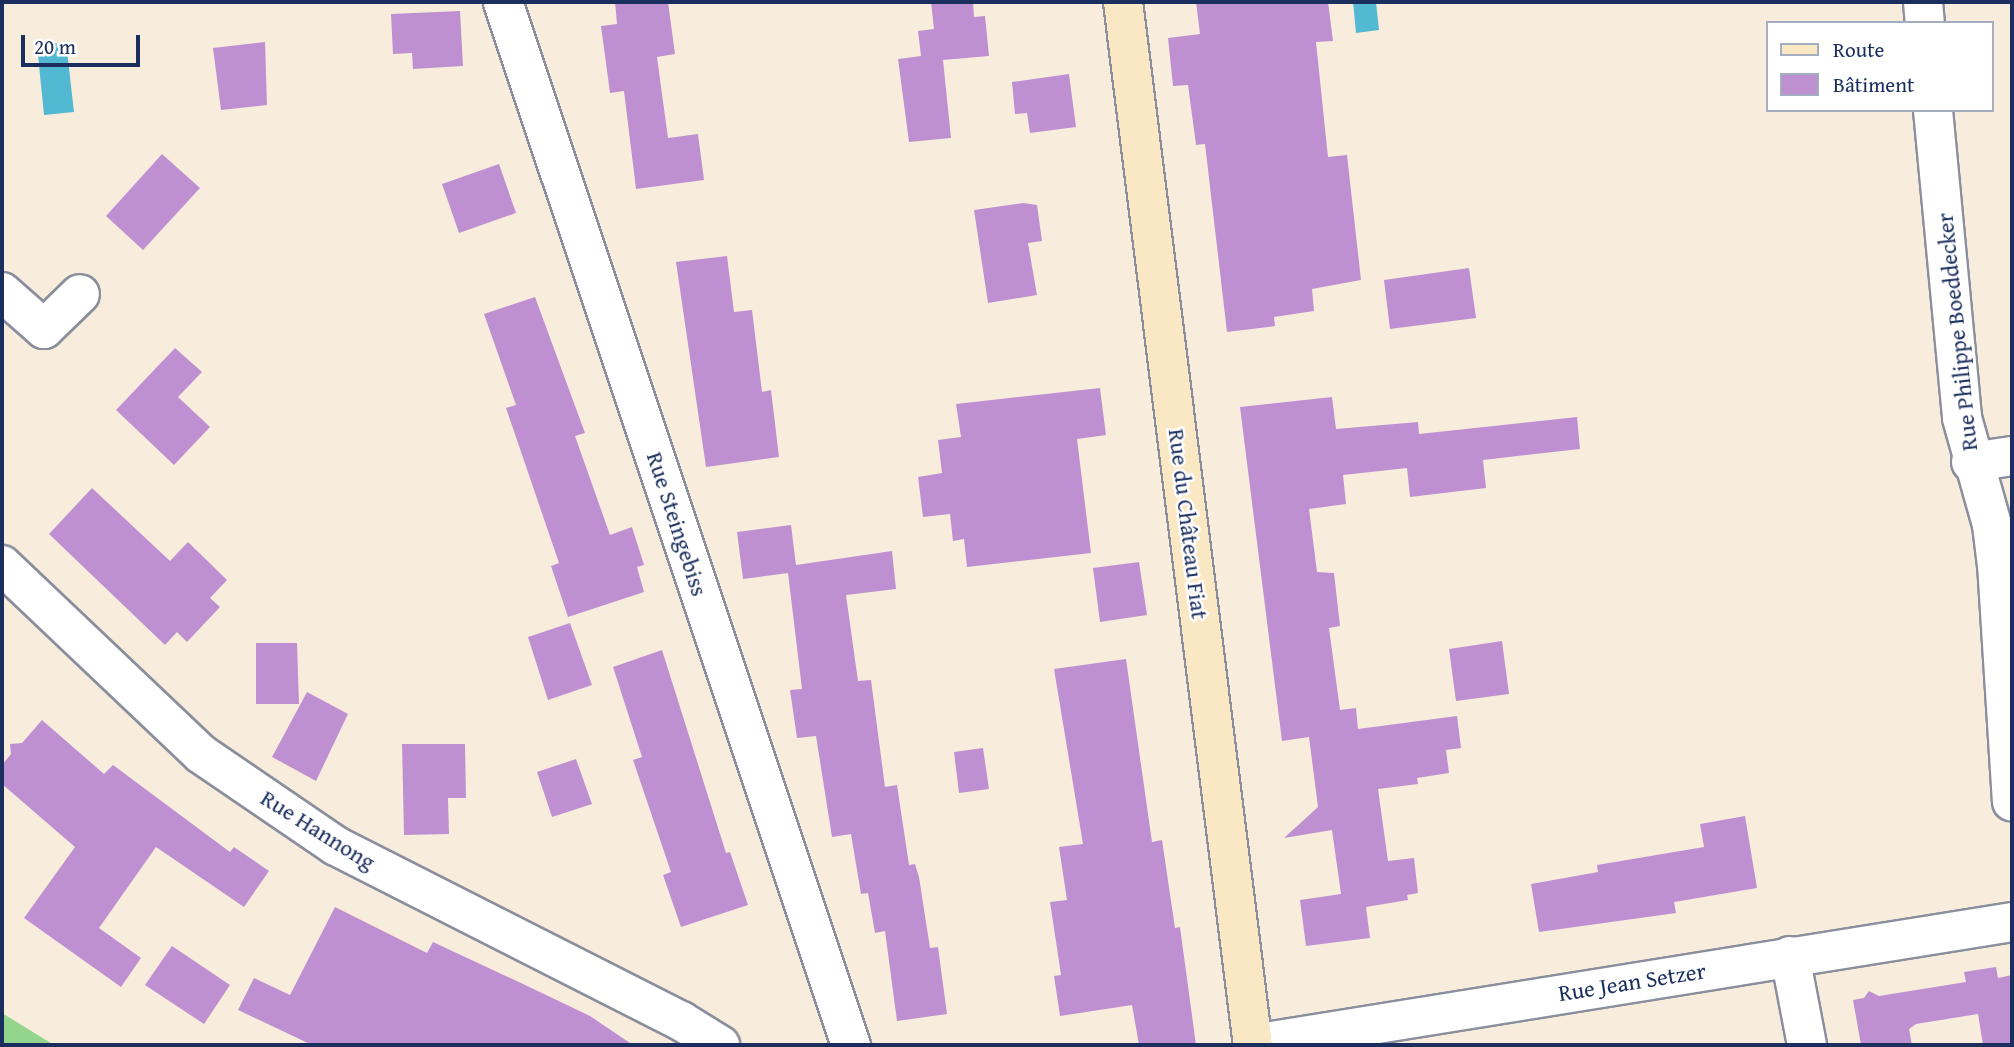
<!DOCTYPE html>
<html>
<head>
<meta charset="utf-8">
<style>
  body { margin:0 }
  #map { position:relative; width:2014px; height:1047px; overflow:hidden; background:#f8eddc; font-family:"Gentium Book Plus",serif }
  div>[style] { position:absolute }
  .green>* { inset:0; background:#93d58c }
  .water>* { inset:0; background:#53b8d2 }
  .building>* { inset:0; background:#bf90d1 }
  .roads { filter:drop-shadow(2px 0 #8a8e9d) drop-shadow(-2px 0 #8a8e9d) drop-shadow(0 2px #8a8e9d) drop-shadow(0 -2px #8a8e9d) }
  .street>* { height:38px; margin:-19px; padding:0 19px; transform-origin:19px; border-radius:19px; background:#fff }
  .secondary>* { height:38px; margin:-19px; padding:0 19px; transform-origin:19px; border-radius:19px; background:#fae7c3 }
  span { translate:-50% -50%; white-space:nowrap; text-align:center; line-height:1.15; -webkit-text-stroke:5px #fff; paint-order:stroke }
  .street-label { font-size:23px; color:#1b2f5e }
  .frame { position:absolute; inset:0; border:4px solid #1b2f5e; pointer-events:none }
  .legend { position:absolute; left:1766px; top:21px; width:228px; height:91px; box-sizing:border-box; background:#fff; border:2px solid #a4acbf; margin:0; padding:9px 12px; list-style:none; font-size:21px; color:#1b2f5e }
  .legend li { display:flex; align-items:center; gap:14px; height:35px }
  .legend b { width:35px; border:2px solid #a4acbf }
  .scale { position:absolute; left:21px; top:35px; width:119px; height:32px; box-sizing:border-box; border:4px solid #1b2f5e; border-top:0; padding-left:9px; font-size:21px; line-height:24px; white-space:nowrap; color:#1b2f5e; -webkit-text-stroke:5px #fff; paint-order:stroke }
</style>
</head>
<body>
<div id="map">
  <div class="green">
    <div style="clip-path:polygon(2px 1013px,54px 1045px,2px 1045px)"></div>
  </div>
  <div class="water">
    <div style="clip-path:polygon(1353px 2px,1376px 2px,1379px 30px,1356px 33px)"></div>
    <div style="clip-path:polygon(66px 42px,74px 112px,44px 115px,37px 45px)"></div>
  </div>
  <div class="building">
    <div style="clip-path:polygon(615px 2px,668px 2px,675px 54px,657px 57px,668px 138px,698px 134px,704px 180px,636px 189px,624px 91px,610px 93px,601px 26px,617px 24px)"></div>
    <div style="clip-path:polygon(931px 2px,973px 2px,974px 17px,985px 16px,989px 56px,943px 60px,951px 138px,909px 142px,898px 59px,921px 56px,918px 31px,934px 29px)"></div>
    <div style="clip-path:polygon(1196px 2px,1328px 2px,1333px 41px,1316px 42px,1328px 157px,1347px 155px,1361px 280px,1312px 289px,1314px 311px,1274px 317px,1275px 326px,1227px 332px,1205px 144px,1196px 145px,1188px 85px,1173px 86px,1168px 38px,1200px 34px)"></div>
    <div style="clip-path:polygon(460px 11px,463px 66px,413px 69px,412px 53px,393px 54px,391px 14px)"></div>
    <div style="clip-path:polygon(265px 42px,267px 105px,221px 110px,213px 48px)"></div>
    <div style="clip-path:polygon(1069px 74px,1076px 127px,1030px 133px,1027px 113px,1015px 114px,1012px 82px)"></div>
    <div style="clip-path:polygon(162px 154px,200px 188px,143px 250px,106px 216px)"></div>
    <div style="clip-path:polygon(499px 164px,516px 213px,459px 233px,442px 184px)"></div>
    <div style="clip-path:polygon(1023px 203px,1037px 205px,1042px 241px,1028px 243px,1037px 295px,988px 303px,974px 210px)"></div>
    <div style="clip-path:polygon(727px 256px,734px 312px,752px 310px,762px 392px,771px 390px,779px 457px,706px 467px,676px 262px)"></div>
    <div style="clip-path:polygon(1469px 268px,1476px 318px,1390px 329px,1384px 280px)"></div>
    <div style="clip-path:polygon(535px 297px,585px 433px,575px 436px,610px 535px,632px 527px,644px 565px,637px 567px,644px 592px,568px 617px,551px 566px,559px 563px,506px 408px,516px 405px,484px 314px)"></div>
    <div style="clip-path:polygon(175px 348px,202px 372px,178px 397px,210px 427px,174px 465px,116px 410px)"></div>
    <div style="clip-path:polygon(1100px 388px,1106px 435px,1077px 439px,1091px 553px,967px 567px,964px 539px,953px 541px,950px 514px,923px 517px,918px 477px,942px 473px,938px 440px,961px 437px,956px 404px)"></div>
    <div style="clip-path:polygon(1332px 397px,1336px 429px,1418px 422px,1419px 434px,1577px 417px,1580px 449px,1483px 460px,1486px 488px,1410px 497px,1407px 468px,1343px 475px,1346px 504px,1309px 509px,1317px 572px,1334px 573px,1340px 626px,1329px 628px,1340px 710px,1356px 708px,1358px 729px,1457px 716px,1461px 748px,1446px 750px,1449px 773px,1417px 778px,1418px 784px,1378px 789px,1388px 861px,1414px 858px,1418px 893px,1407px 895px,1408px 900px,1366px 907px,1370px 938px,1306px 946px,1300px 900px,1341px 894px,1332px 830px,1284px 838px,1318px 807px,1309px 737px,1282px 741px,1240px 407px)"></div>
    <div style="clip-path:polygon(92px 488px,170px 561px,188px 542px,227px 580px,210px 598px,220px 607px,187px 642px,177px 632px,165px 645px,49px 534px)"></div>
    <div style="clip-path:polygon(791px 525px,796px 565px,892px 551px,896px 589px,846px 595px,858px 681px,871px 680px,885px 787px,897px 785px,909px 865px,915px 864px,919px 877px,930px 948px,938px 947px,947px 1014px,897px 1021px,885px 931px,875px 933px,868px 893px,861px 894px,851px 834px,832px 837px,816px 736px,797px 738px,790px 690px,802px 689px,788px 573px,743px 579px,737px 532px)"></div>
    <div style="clip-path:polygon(1139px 562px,1147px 615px,1100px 622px,1093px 568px)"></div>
    <div style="clip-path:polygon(570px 623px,592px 685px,548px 700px,528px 637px)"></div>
    <div style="clip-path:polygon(1502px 641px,1509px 694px,1456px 701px,1449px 649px)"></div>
    <div style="clip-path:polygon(256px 643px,297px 643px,299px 704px,256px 704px)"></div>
    <div style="clip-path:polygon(662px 650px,726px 853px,730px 852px,748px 905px,681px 927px,663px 875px,671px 872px,633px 760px,642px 757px,613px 667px)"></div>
    <div style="clip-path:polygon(1126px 659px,1152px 842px,1162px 840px,1175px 928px,1180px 927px,1196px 1045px,1139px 1045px,1132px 1005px,1060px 1016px,1054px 976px,1061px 975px,1050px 902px,1067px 900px,1059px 847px,1083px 844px,1054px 669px)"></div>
    <div style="clip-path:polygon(307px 692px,348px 714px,316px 781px,272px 757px)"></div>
    <div style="clip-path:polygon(42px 720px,104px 774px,113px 765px,230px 852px,234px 847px,269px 871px,244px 907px,156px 847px,99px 928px,141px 958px,121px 987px,24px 918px,75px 847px,2px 784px,2px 765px,11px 754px,10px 744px,22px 743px)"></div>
    <div style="clip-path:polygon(402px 744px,465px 744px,466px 798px,448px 798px,449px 834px,404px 835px)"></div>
    <div style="clip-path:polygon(983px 748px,989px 789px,959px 793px,954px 752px)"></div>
    <div style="clip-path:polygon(576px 759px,592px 804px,552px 817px,537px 772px)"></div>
    <div style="clip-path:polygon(1745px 816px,1757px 888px,1674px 902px,1676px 913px,1539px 932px,1531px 884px,1598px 872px,1597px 865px,1704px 847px,1700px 824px)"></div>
    <div style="clip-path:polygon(335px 907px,427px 953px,433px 942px,521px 983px,590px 1016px,633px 1045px,312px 1045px,238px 1010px,254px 978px,290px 995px)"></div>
    <div style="clip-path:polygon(172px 946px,230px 985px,204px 1024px,145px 985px)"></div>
    <div style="clip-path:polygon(1996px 967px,1998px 978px,2012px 975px,2012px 1045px,1983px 1045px,1978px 1014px,1916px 1024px,1909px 1029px,1912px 1045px,1861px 1045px,1853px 1000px,1864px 998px,1869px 991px,1879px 996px,1966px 982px,1964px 972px)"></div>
  </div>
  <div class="roads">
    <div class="street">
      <div style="left:503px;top:2px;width:1100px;rotate:71.55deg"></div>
      <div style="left:1923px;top:2px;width:21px;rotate:85deg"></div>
      <div style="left:1933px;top:110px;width:309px;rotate:84.6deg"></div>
      <div style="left:1962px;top:418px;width:111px;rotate:74.3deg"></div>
      <div style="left:1992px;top:525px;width:39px;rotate:83deg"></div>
      <div style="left:1997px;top:564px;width:238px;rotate:86.4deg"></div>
      <div style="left:2px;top:292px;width:56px;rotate:41.4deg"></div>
      <div style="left:44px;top:329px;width:50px;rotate:-44.2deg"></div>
      <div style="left:1971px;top:462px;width:41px;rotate:-8.3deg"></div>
      <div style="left:2px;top:565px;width:274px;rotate:43.5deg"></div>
      <div style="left:201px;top:754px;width:163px;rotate:34.3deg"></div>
      <div style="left:336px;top:846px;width:387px;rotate:26.9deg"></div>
      <div style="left:681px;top:1021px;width:46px;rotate:31.6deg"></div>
      <div style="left:1790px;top:956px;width:91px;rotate:79.2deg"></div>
      <div style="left:1253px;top:1044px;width:769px;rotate:-9.13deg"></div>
    </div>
    <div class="secondary">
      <div style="left:1123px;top:2px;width:1051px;rotate:82.9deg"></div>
    </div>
  </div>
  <div class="street-label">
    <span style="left:1957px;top:332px;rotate:-96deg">Rue Philippe Boeddecker</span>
    <span style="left:677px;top:524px;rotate:72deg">Rue Steingebiss</span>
    <span style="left:1188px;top:524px;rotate:83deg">Rue du Château Fiat</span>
    <span style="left:318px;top:830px;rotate:32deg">Rue Hannong</span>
    <span style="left:1632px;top:982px;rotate:-9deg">Rue Jean Setzer</span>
  </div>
  <div class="frame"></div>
  <ul class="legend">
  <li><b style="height:9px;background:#fae7c3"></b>Route</li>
  <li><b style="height:19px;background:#bf90d1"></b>Bâtiment</li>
  </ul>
  <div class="scale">20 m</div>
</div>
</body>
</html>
